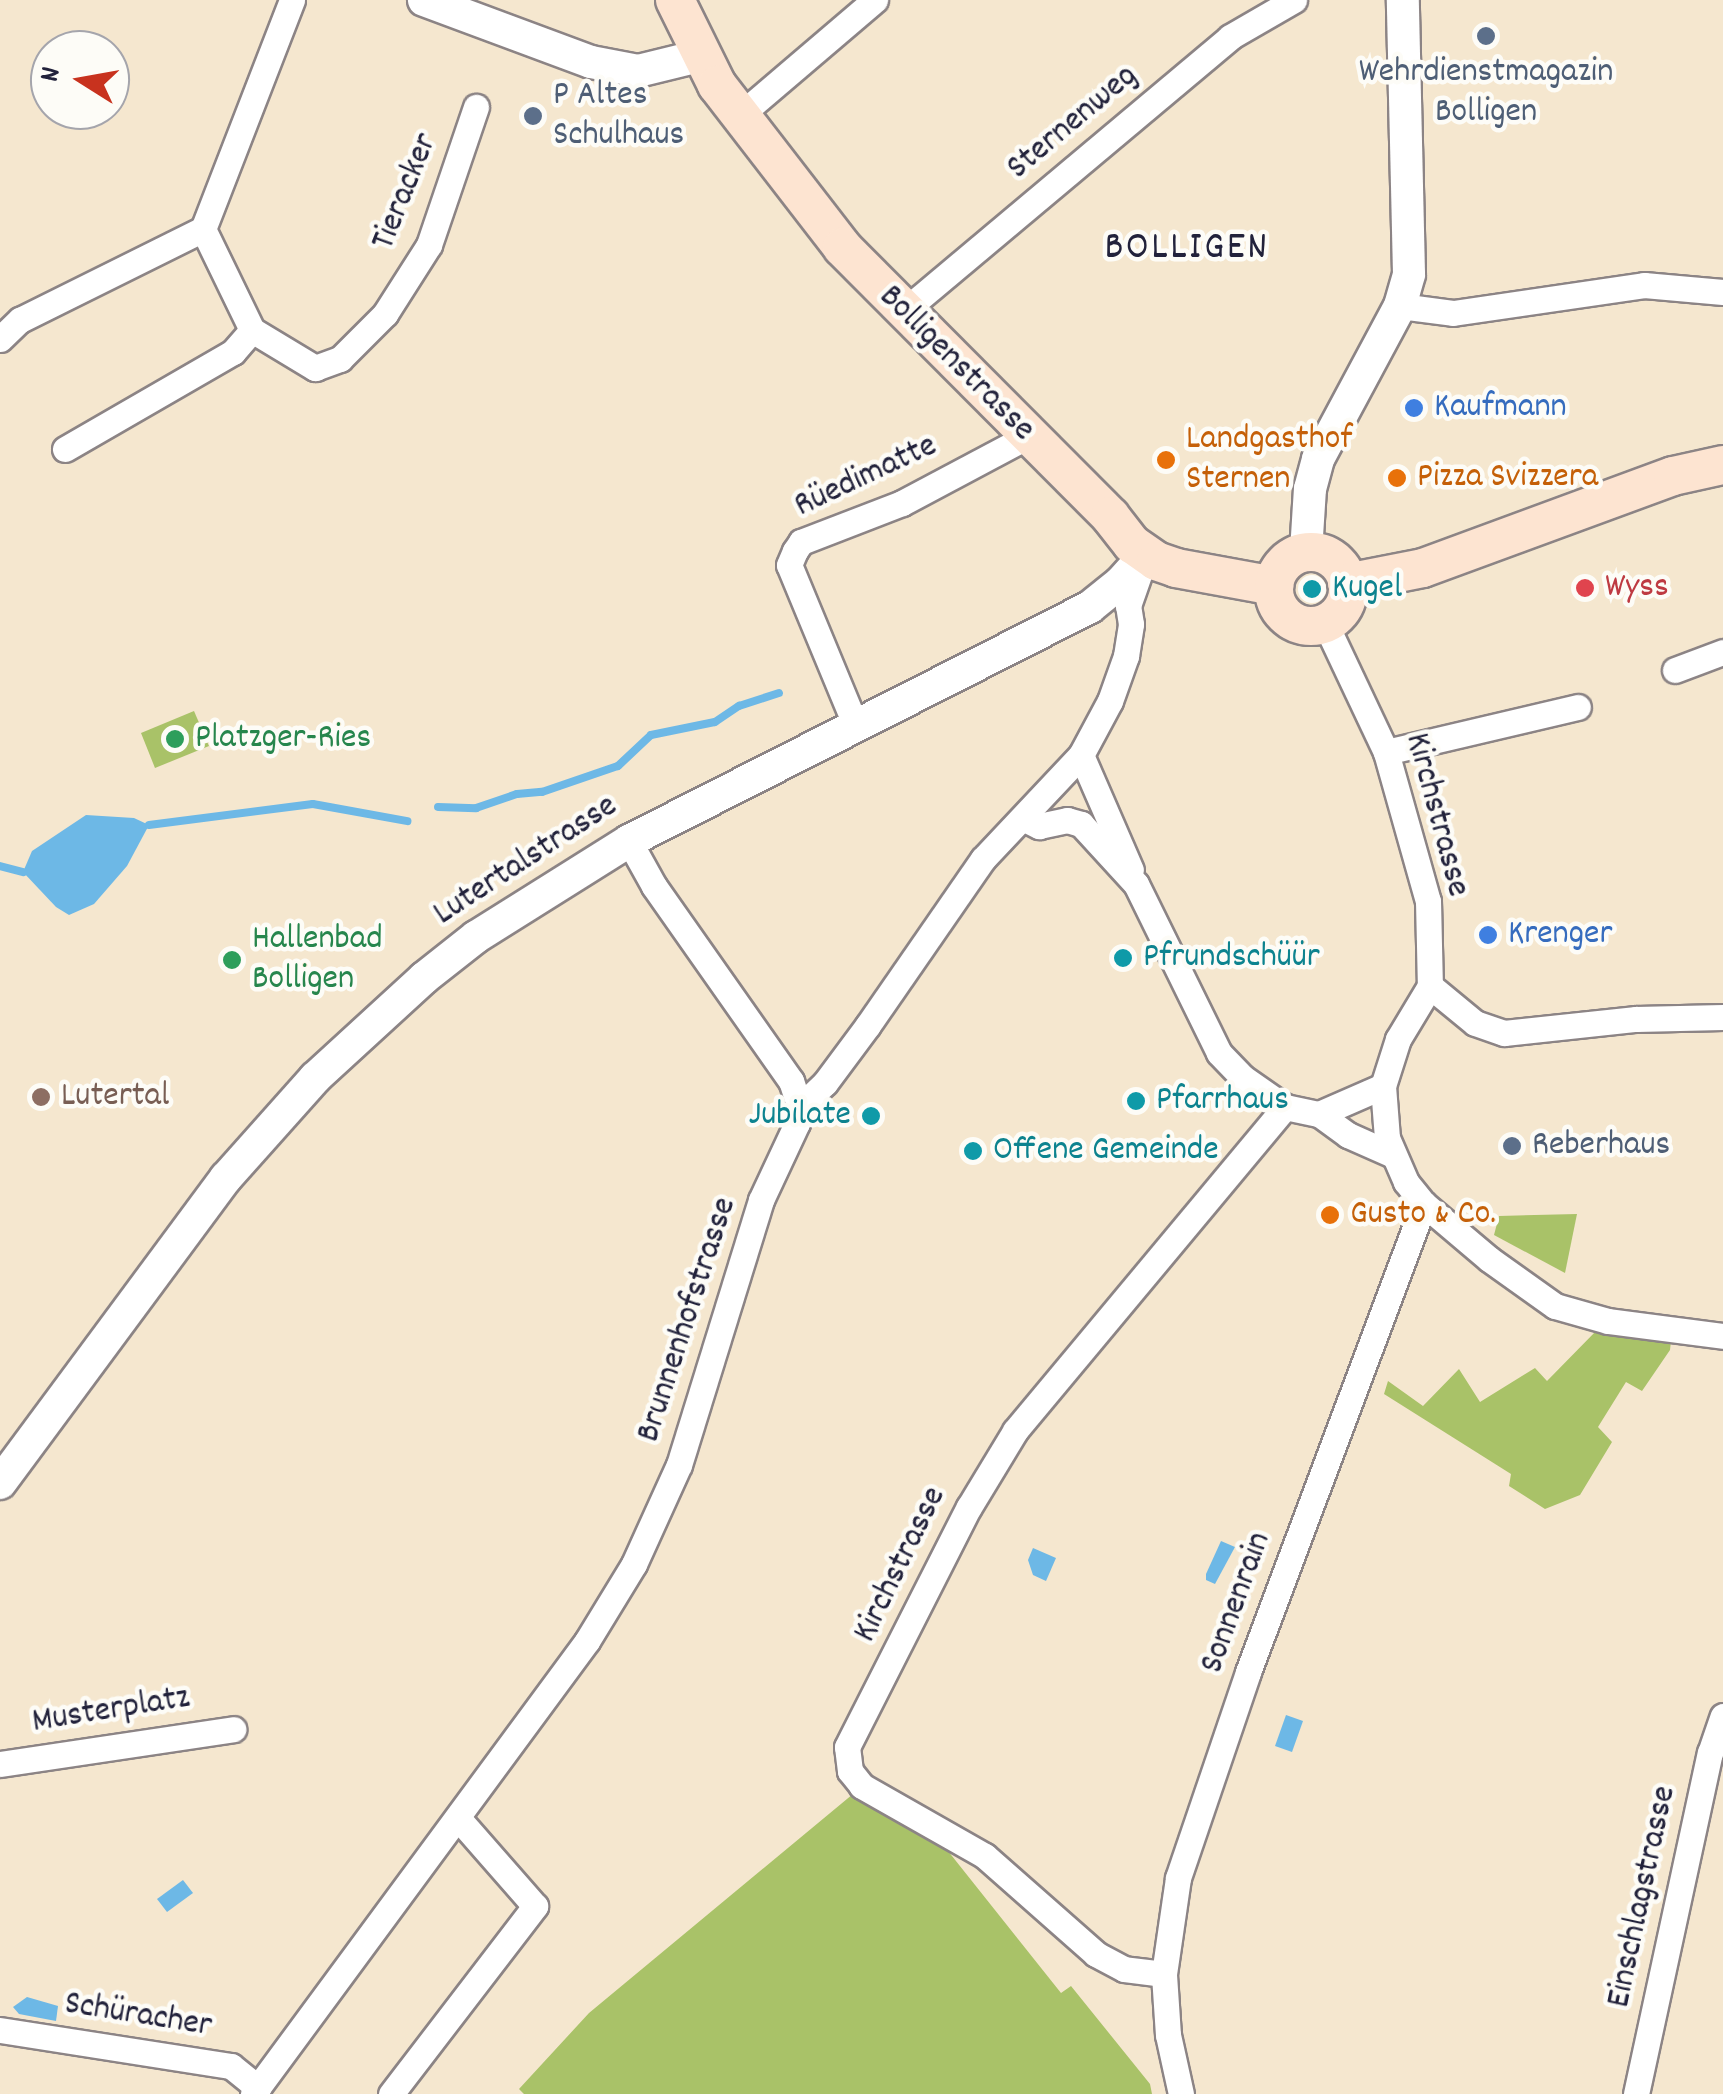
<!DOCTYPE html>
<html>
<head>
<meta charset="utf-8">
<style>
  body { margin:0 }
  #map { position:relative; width:1723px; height:2094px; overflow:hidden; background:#f5e7cf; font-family:Dekko,sans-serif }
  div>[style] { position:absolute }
  .green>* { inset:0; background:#a9c268 }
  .water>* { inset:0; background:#6db8e6 }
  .stream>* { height:8px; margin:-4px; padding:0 4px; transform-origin:4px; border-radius:4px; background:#6db8e6 }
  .roads { filter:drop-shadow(2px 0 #8c8485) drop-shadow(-2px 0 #8c8485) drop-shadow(0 2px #8c8485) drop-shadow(0 -2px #8c8485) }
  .minor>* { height:25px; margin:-12.5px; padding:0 12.5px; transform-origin:12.5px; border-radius:12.5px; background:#fff }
  .tertiary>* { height:32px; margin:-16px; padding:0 16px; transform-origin:16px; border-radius:16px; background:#fff }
  .secondary>* { height:38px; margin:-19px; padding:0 19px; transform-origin:19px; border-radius:19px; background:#fde4d1 }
  .secondary>.ring { margin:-19px; padding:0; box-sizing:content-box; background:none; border:38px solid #fde4d1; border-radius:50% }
  .dots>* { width:28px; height:28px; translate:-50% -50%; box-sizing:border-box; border:5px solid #fdfcf7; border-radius:50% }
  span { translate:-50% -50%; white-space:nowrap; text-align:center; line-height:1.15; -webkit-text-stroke:9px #fdfcf7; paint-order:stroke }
  .service-label { font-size:35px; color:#4e5e75 }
  .left { translate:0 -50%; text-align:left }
  .street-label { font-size:35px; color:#22223b }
  .shop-label { font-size:35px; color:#366cbe }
  .food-label { font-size:35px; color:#c56008 }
  .health-label { font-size:35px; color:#be3a42 }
  .culture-label { font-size:35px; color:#0d838f }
  .right { translate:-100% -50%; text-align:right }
  .leisure-label { font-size:35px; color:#27864d }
  .education-label { font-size:35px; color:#785e54 }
  .quarter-label { font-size:40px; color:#22223b; letter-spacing:2.5px }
  .north { position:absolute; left:30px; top:30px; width:100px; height:100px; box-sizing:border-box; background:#fdfcf7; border:2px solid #a5a5ac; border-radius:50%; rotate:281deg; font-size:28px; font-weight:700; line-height:40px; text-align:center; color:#22223b }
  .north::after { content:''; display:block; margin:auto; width:35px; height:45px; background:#c8321e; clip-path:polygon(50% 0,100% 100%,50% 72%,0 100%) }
</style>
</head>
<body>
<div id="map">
  <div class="green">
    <div style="clip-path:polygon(194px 711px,209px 746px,155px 768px,141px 733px)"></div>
    <div style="clip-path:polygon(1577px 1214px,1565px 1273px,1494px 1235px,1499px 1216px)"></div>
    <div style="clip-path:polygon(1597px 1330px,1671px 1341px,1670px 1350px,1642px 1391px,1626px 1382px,1598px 1427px,1612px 1442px,1580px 1495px,1545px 1509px,1509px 1486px,1511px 1474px,1384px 1394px,1388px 1381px,1423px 1406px,1459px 1369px,1480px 1402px,1535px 1368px,1547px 1381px)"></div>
    <div style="clip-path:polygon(853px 1794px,948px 1851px,1061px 1993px,1071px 1986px,1150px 2084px,1152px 2094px,524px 2094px,519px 2089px,589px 2013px)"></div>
  </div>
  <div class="water">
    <div style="clip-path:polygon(86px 815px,134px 818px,149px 825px,127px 866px,94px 904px,69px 915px,56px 907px,23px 872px,32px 851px)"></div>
    <div style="clip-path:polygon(1221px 1541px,1235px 1547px,1215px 1584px,1206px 1580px,1206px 1574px)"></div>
    <div style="clip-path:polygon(1033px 1548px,1056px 1558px,1046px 1581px,1033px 1575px,1028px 1560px)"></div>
    <div style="clip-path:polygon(1286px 1715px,1303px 1721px,1292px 1752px,1275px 1746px)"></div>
    <div style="clip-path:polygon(183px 1880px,193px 1893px,167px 1912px,157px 1899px)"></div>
    <div style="clip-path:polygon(27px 1997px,58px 2006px,56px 2021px,19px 2014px,13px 2007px)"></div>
  </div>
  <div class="stream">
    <div style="left:438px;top:807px;width:38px;rotate:2deg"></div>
    <div style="left:476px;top:808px;width:43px;rotate:-18.9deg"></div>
    <div style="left:517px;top:794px;width:25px;rotate:-5deg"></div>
    <div style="left:542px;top:792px;width:80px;rotate:-18.9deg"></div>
    <div style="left:618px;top:766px;width:45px;rotate:-43.2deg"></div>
    <div style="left:651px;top:735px;width:65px;rotate:-11.5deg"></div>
    <div style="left:715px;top:722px;width:29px;rotate:-34deg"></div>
    <div style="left:739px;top:706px;width:42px;rotate:-18deg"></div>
    <div style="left:149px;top:825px;width:165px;rotate:-7.3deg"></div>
    <div style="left:313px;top:804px;width:96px;rotate:10.3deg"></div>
    <div style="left:0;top:866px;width:24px;rotate:15deg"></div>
  </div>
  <div class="roads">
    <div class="minor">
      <div style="left:292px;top:0;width:246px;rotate:111.2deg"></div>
      <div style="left:203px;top:229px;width:112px;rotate:64.1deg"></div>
      <div style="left:252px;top:330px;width:74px;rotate:31.1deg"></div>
      <div style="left:315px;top:368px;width:27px;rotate:-20deg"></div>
      <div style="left:340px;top:359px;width:64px;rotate:-45deg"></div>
      <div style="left:385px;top:314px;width:82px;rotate:-57.5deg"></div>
      <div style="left:429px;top:245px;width:146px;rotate:-71.2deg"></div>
      <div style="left:739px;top:116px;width:179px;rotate:-40.5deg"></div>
      <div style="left:1400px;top:306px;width:53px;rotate:7.5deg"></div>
      <div style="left:1453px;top:313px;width:193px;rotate:-8.3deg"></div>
      <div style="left:1644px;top:285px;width:79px;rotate:5.1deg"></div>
      <div style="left:904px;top:311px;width:426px;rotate:-40deg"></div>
      <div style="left:1230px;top:37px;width:74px;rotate:-30deg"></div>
      <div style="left:0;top:339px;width:28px;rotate:-44deg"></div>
      <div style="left:20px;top:320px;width:204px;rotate:-26.4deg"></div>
      <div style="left:65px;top:449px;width:194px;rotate:-30deg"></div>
      <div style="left:233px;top:352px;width:29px;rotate:-49deg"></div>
      <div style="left:1325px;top:623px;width:143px;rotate:64.7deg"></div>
      <div style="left:1386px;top:752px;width:155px;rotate:74.3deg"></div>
      <div style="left:1428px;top:901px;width:85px;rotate:88.7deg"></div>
      <div style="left:1430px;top:986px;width:62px;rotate:121.1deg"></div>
      <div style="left:1398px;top:1039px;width:49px;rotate:107.7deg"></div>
      <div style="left:1383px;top:1086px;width:52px;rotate:85.6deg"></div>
      <div style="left:1387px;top:1138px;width:48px;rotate:66.6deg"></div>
      <div style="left:1406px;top:1182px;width:28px;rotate:51deg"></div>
      <div style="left:1424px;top:1204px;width:85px;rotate:40.2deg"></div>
      <div style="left:1489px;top:1259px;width:81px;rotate:35.5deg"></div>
      <div style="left:1555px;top:1306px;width:55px;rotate:15.8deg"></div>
      <div style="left:1608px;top:1321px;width:116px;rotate:7.4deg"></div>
      <div style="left:1675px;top:670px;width:51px;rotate:-20.6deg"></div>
      <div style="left:855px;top:724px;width:172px;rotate:-112.5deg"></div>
      <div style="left:789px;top:565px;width:15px;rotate:-67deg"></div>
      <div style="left:795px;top:551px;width:11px;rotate:-56deg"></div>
      <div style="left:801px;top:542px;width:108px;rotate:-21.1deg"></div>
      <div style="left:902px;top:503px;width:143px;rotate:-28deg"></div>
      <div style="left:1386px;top:752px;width:197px;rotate:-13.2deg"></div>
      <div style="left:1081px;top:755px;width:125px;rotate:66.5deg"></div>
      <div style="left:1025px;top:819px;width:16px;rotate:27deg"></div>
      <div style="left:1039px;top:826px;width:29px;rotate:-12deg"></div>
      <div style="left:1067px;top:820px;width:15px;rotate:16deg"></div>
      <div style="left:1081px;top:824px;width:81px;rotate:47.5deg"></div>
      <div style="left:1136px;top:884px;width:188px;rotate:63.8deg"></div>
      <div style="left:1219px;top:1053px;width:33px;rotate:46deg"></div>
      <div style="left:1242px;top:1077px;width:52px;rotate:34.9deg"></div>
      <div style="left:1285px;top:1107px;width:35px;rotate:12deg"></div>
      <div style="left:1319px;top:1114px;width:70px;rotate:-23.6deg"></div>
      <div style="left:1430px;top:986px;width:58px;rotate:39.4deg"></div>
      <div style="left:1475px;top:1023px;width:31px;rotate:19deg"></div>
      <div style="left:1504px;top:1033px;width:133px;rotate:-6.1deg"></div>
      <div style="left:1636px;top:1019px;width:87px;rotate:-1.3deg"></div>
      <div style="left:798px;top:1109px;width:37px;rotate:-44deg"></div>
      <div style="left:825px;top:1083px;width:72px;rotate:-53.4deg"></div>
      <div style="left:868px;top:1025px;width:202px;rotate:-55.3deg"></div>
      <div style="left:983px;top:859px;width:143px;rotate:-46.7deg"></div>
      <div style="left:1081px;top:755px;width:61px;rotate:-61.8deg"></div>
      <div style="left:1110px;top:701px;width:48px;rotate:-70.4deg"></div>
      <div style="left:1126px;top:656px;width:32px;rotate:-81deg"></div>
      <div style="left:1131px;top:624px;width:18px;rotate:-99deg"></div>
      <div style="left:1128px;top:606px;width:46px;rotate:-70.8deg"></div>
      <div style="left:1319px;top:1114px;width:36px;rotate:36deg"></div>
      <div style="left:1348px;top:1135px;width:49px;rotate:24deg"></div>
      <div style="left:0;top:1764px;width:236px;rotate:-8.5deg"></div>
      <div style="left:1164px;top:1974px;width:40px;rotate:-172.9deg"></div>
      <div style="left:1124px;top:1969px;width:32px;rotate:-152deg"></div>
      <div style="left:1096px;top:1954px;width:148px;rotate:-138.6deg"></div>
      <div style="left:985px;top:1856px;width:142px;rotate:-150.4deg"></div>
      <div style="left:862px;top:1786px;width:19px;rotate:-129deg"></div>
      <div style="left:850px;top:1771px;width:24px;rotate:-97deg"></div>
      <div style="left:847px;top:1747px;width:269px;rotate:-63.1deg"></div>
      <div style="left:969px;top:1507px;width:89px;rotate:-58.8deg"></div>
      <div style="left:1015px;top:1431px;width:422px;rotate:-50.2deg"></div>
      <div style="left:0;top:2030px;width:234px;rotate:8.9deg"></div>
      <div style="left:231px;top:2066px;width:35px;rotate:39deg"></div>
      <div style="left:253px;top:2094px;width:563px;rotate:-53.6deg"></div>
      <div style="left:587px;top:1641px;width:90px;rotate:-58.6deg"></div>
      <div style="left:634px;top:1564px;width:109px;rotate:-65.6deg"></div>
      <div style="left:679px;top:1465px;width:277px;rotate:-72.8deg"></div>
      <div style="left:761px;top:1200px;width:85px;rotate:-64.9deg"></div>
      <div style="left:797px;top:1123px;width:21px;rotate:-87deg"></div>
      <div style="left:798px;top:1102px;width:22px;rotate:-108deg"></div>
      <div style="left:791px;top:1081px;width:238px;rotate:-125.1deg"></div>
      <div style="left:654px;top:886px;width:51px;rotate:-119.1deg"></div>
      <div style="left:391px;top:2094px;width:237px;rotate:-52.5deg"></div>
      <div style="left:535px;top:1906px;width:117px;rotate:-131.2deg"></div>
      <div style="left:1181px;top:2094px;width:60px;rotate:-102.4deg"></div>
      <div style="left:1168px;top:2035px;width:61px;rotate:-93.8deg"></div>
      <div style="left:1164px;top:1974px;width:97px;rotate:-81.7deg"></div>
      <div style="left:1178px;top:1878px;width:218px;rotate:-71.2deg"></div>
      <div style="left:1248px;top:1672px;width:500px;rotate:-69.4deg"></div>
      <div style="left:1636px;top:2094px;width:349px;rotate:-77.8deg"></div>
      <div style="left:1710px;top:1753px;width:39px;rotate:-71deg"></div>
    </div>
    <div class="tertiary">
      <div style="left:424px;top:0;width:178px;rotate:20.4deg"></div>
      <div style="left:591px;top:62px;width:48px;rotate:10.8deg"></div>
      <div style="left:638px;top:71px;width:63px;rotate:-13.8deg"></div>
      <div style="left:1306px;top:552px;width:63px;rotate:-86.4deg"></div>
      <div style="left:1310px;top:489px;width:31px;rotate:-75deg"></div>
      <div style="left:1318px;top:459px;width:174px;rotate:-61.8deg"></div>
      <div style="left:1400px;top:306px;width:33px;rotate:-74deg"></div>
      <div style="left:1409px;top:274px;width:274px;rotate:-91.3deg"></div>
      <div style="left:0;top:1483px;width:380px;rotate:-53.5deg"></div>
      <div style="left:226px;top:1178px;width:134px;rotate:-48.3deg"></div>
      <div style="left:315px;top:1078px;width:148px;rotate:-42.5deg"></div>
      <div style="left:424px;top:978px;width:66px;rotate:-38.3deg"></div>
      <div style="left:476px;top:937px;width:181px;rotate:-32.1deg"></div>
      <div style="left:629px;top:841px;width:517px;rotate:-26.91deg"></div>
      <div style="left:1090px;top:607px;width:38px;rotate:-39deg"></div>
      <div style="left:1120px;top:583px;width:38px;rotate:-48deg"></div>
    </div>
    <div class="secondary">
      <div style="left:675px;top:0;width:95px;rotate:63.7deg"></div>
      <div style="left:717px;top:85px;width:205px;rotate:52.3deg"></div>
      <div style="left:842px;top:247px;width:380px;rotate:45.1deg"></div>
      <div style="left:1110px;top:516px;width:36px;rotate:52deg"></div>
      <div style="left:1132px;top:544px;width:29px;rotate:35deg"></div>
      <div style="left:1156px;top:561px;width:21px;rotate:19deg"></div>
      <div style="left:1176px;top:568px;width:100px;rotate:10.4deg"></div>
      <div class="ring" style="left:1274px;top:552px;width:36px;height:36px"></div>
      <div style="left:1347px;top:583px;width:77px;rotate:-11.2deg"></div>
      <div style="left:1423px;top:568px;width:266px;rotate:-20.2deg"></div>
      <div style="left:1673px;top:476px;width:51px;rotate:-12.4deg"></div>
    </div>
  </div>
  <div class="dots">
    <div style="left:1486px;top:36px;background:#5c6f8a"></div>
    <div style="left:533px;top:116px;background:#5c6f8a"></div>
    <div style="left:1414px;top:408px;background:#3f7fe0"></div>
    <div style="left:1166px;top:460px;background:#e8710a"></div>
    <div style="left:1397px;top:478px;background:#e8710a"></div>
    <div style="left:1585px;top:588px;background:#e0444e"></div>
    <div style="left:1312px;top:589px;background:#0f9aa8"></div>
    <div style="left:175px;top:739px;background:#2e9e5b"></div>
    <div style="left:1488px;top:935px;background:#3f7fe0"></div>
    <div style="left:1123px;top:958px;background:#0f9aa8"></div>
    <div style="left:232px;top:960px;background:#2e9e5b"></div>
    <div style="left:41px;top:1097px;background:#8d6e63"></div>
    <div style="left:1136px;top:1101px;background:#0f9aa8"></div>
    <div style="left:871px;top:1116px;background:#0f9aa8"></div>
    <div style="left:1512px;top:1146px;background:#5c6f8a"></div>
    <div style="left:973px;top:1151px;background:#0f9aa8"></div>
    <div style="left:1330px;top:1215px;background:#e8710a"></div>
  </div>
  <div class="service-label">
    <span style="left:1486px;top:93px">Wehrdienstmagazin<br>Bolligen</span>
    <span class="left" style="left:553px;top:116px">P Altes<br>Schulhaus</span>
    <span class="left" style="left:1532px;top:1146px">Reberhaus</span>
  </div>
  <div class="street-label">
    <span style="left:1073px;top:123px;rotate:-40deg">Sternenweg</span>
    <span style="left:406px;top:192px;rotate:-68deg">Tieracker</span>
    <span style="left:956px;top:364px;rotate:45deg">Bolligenstrasse</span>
    <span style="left:866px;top:477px;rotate:-25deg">Rüedimatte</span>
    <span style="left:1436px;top:815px;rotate:75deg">Kirchstrasse</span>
    <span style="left:526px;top:861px;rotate:-33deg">Lutertalstrasse</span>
    <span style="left:688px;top:1320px;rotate:-72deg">Brunnenhofstrasse</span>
    <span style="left:901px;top:1565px;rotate:-64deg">Kirchstrasse</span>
    <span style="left:1237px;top:1603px;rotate:-70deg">Sonnenrain</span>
    <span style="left:111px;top:1711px;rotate:-9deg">Musterplatz</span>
    <span style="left:1643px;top:1897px;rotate:-78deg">Einschlagstrasse</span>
    <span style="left:138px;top:2016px;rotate:9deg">Schüracher</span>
  </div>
  <div class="shop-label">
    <span class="left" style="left:1434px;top:408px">Kaufmann</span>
    <span class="left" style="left:1508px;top:935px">Krenger</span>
  </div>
  <div class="food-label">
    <span class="left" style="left:1186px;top:460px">Landgasthof<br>Sternen</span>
    <span class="left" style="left:1417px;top:478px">Pizza Svizzera</span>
    <span class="left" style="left:1350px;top:1215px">Gusto &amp; Co.</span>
  </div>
  <div class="health-label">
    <span class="left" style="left:1605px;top:588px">Wyss</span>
  </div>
  <div class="culture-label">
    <span class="left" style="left:1332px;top:589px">Kugel</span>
    <span class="left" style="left:1143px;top:958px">Pfrundschüür</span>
    <span class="left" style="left:1156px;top:1101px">Pfarrhaus</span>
    <span class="right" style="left:851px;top:1116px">Jubilate</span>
    <span class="left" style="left:993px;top:1151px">Offene Gemeinde</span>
  </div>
  <div class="leisure-label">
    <span class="left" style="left:195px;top:739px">Platzger-Ries</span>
    <span class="left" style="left:252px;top:960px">Hallenbad<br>Bolligen</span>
  </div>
  <div class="education-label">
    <span class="left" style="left:61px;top:1097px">Lutertal</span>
  </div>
  <div class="quarter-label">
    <span style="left:1187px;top:250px">BOLLIGEN</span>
  </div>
  <div class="north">N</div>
</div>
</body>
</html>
